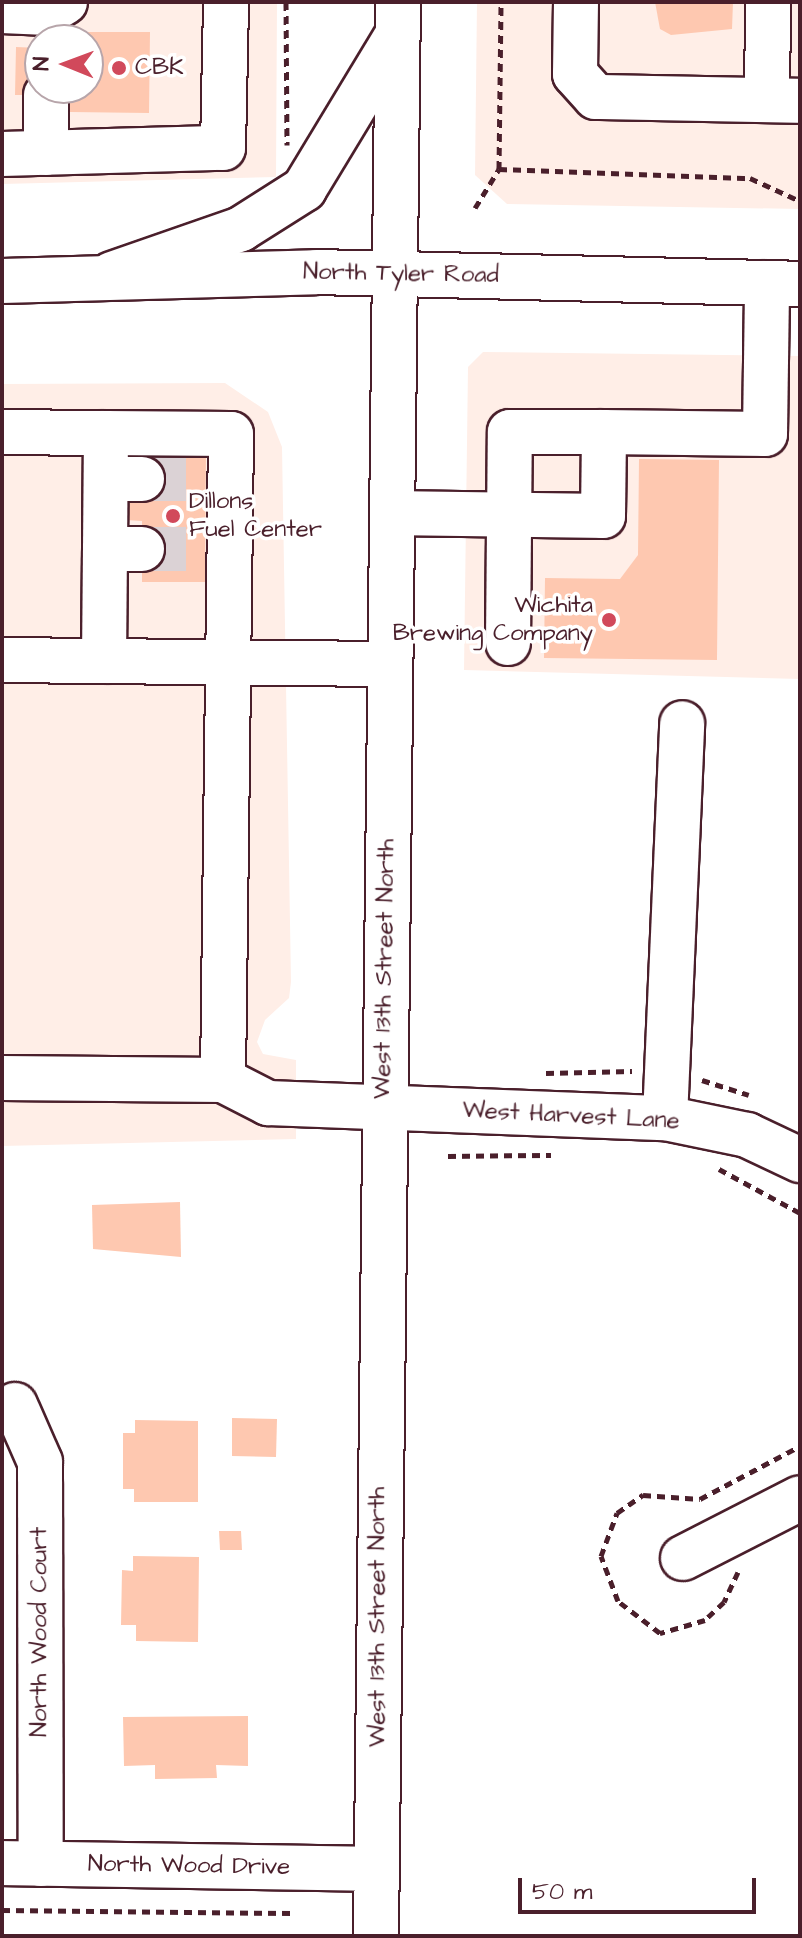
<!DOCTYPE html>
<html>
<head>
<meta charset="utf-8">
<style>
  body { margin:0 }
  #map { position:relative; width:802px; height:1938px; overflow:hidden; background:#fff; font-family:"Architects Daughter",sans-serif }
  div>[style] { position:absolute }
  .built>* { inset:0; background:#ffeee7 }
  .building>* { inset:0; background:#fec8b0 }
  .minor-tunnel>* { height:44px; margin-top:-22px; transform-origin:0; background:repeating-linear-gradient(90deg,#dbd2d5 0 44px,transparent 0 66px) }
  .path>* { height:5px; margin-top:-2.5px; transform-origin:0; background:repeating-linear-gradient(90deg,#4a1f2b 0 8px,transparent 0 14px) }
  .roads { filter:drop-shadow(2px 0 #4a1f2b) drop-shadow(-2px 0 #4a1f2b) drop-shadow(0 2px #4a1f2b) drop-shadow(0 -2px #4a1f2b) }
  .minor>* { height:44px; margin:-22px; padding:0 22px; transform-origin:22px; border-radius:22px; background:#fff }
  .major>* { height:44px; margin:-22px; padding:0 22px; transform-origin:22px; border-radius:22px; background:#fff }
  .dots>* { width:22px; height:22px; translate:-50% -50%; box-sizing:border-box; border:4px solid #fff; border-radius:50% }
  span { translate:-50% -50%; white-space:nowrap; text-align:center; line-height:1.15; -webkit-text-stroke:7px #fff; paint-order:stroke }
  .poi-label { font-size:24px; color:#4a1f2b }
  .left { translate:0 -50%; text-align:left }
  .right { translate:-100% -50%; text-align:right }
  .street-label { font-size:24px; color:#4a1f2b }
  .frame { position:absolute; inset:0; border:4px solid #4a1f2b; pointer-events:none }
  .north { position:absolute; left:24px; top:24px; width:80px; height:80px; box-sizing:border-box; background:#fff; border:2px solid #b7a5aa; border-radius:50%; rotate:271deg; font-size:22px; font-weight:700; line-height:32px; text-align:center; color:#4a1f2b }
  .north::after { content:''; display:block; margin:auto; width:28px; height:36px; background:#d1495b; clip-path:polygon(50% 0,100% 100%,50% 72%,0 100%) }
  .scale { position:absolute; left:518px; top:1878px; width:238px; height:36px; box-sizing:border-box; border:4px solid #4a1f2b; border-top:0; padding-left:10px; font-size:24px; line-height:28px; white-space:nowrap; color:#4a1f2b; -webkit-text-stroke:6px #fff; paint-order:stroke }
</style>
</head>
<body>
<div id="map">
  <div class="built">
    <div style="clip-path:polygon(evenodd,2px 2px,277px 2px,276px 177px,2px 184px,2px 2px,40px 40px,88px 40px,88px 88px,40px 88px,40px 40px)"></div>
    <div style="clip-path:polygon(477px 2px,800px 2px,800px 209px,507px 204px,475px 175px)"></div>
    <div style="clip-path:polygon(483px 352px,800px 356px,800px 679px,464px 670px,468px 367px)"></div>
    <div style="clip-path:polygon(225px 383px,268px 412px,282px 447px,291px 982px,289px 998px,265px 1020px,257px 1042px,263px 1054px,296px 1060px,296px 1139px,2px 1146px,2px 384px)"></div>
  </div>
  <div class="building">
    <div style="clip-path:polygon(655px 2px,733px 2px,732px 29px,671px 35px,660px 29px)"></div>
    <div style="clip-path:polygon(70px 32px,150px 32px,149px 113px,70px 112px,69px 95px,15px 95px,16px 47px,40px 48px,40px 88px,88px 88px,88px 40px,70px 40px)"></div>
    <div style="clip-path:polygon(142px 448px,206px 449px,205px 582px,142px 582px,142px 521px,126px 520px,126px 500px,142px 501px)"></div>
    <div style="clip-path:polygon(639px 459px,719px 460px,717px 660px,544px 658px,545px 578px,620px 579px,638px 555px)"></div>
    <div style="clip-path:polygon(180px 1202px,181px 1257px,93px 1249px,92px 1205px)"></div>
    <div style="clip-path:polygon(232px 1418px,277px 1419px,276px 1457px,232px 1456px)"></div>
    <div style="clip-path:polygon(135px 1420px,198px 1421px,198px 1502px,134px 1502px,134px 1489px,123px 1489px,123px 1433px,135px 1433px)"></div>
    <div style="clip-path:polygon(219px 1531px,241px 1531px,242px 1550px,220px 1550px)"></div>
    <div style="clip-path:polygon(133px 1556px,199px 1557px,198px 1642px,136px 1641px,136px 1625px,121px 1625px,122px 1570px,133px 1571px)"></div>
    <div style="clip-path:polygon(248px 1716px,248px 1766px,216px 1765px,217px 1778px,155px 1779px,155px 1765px,124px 1766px,123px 1717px)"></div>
  </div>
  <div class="minor-tunnel">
    <div style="left:142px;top:479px;width:64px"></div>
    <div style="left:142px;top:549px;width:63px"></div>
  </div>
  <div class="path">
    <div style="left:286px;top:2px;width:143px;rotate:89.6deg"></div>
    <div style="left:499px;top:169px;width:251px;rotate:2.1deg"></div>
    <div style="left:750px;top:178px;width:55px;rotate:24.7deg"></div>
    <div style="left:475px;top:208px;width:46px;rotate:-58.4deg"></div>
    <div style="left:499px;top:169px;width:167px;rotate:-89.3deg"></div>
    <div style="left:546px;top:1073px;width:86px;rotate:-1.3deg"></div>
    <div style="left:702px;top:1080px;width:49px;rotate:17.7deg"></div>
    <div style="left:448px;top:1156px;width:103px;rotate:-0.6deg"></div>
    <div style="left:719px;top:1169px;width:92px;rotate:28.5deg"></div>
    <div style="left:738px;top:1572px;width:33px;rotate:115deg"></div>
    <div style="left:724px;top:1602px;width:26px;rotate:137deg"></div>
    <div style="left:705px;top:1620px;width:47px;rotate:163.9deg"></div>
    <div style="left:660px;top:1633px;width:53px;rotate:-142.7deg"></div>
    <div style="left:618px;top:1601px;width:48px;rotate:-110.7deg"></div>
    <div style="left:601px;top:1556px;width:46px;rotate:-69.6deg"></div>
    <div style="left:617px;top:1513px;width:32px;rotate:-35deg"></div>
    <div style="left:643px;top:1495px;width:57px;rotate:4deg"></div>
    <div style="left:700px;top:1499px;width:113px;rotate:-27.9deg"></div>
    <div style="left:2px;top:1910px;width:292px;rotate:0.6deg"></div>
  </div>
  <div class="roads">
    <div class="minor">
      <div style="left:576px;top:2px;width:72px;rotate:90.8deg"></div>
      <div style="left:575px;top:74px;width:31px;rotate:48deg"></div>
      <div style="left:596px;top:97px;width:204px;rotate:1.1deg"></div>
      <div style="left:2px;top:11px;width:45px;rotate:2.5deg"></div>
      <div style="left:47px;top:13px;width:21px;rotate:-31deg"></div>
      <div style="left:767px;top:100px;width:98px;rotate:-89.4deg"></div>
      <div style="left:46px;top:153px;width:58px;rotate:-90deg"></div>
      <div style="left:2px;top:154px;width:221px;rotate:-1.6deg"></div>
      <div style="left:223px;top:148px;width:146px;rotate:-88.8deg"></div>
      <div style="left:112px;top:274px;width:137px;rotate:-19.2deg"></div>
      <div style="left:241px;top:229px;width:75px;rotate:-32.4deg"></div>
      <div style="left:304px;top:189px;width:175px;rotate:-58.8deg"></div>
      <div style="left:2px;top:432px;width:104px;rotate:0.6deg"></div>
      <div style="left:106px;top:433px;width:228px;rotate:90.5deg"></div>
      <div style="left:106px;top:433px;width:125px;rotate:0.5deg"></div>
      <div style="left:231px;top:434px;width:646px;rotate:90.71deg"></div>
      <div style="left:106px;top:479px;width:36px"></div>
      <div style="left:393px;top:513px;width:210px;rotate:0.8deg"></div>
      <div style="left:603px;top:516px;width:84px;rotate:-89.3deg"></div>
      <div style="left:604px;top:432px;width:161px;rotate:0.7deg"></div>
      <div style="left:765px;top:434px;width:151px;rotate:-89.2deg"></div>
      <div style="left:105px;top:549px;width:37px"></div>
      <div style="left:508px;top:643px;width:211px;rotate:-89.5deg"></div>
      <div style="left:510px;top:432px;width:94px"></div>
      <div style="left:2px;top:660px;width:388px;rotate:0.6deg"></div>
      <div style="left:2px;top:1078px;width:221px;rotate:0.5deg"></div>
      <div style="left:223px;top:1080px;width:51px;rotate:27.1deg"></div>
      <div style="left:268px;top:1103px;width:397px;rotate:2.2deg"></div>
      <div style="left:665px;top:1118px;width:84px;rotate:11.7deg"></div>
      <div style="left:747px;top:1135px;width:59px;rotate:25.3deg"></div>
      <div style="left:665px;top:1118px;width:395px;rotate:-87.5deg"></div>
      <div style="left:15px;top:1405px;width:62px;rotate:66.3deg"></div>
      <div style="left:40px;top:1462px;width:402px;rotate:89.9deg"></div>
      <div style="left:683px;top:1558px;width:131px;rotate:-27.1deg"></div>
      <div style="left:2px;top:1863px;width:374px;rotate:0.9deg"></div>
      <div style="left:376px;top:1936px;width:1934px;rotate:-89.35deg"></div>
    </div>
    <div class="major">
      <div style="left:2px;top:281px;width:314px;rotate:-1.6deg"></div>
      <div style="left:316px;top:272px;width:484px;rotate:1.4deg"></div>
    </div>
  </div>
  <div class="dots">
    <div style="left:119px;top:68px;background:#d1495b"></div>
    <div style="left:173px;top:516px;background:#d1495b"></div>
    <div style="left:609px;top:620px;background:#d1495b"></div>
  </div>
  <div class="poi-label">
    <span class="left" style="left:135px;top:68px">CBK</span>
    <span class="left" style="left:189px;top:516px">Dillons<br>Fuel Center</span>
    <span class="right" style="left:593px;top:620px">Wichita<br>Brewing Company</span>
  </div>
  <div class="street-label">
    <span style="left:401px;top:274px;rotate:1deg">North Tyler Road</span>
    <span style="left:385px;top:969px;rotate:-89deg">West 13th Street North</span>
    <span style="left:571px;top:1116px;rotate:3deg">West Harvest Lane</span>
    <span style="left:378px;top:1617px;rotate:-90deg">West 13th Street North</span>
    <span style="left:40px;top:1632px;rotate:-90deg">North Wood Court</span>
    <span style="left:189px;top:1866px;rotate:1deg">North Wood Drive</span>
  </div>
  <div class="frame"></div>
  <div class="north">N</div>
  <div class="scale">50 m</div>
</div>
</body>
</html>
